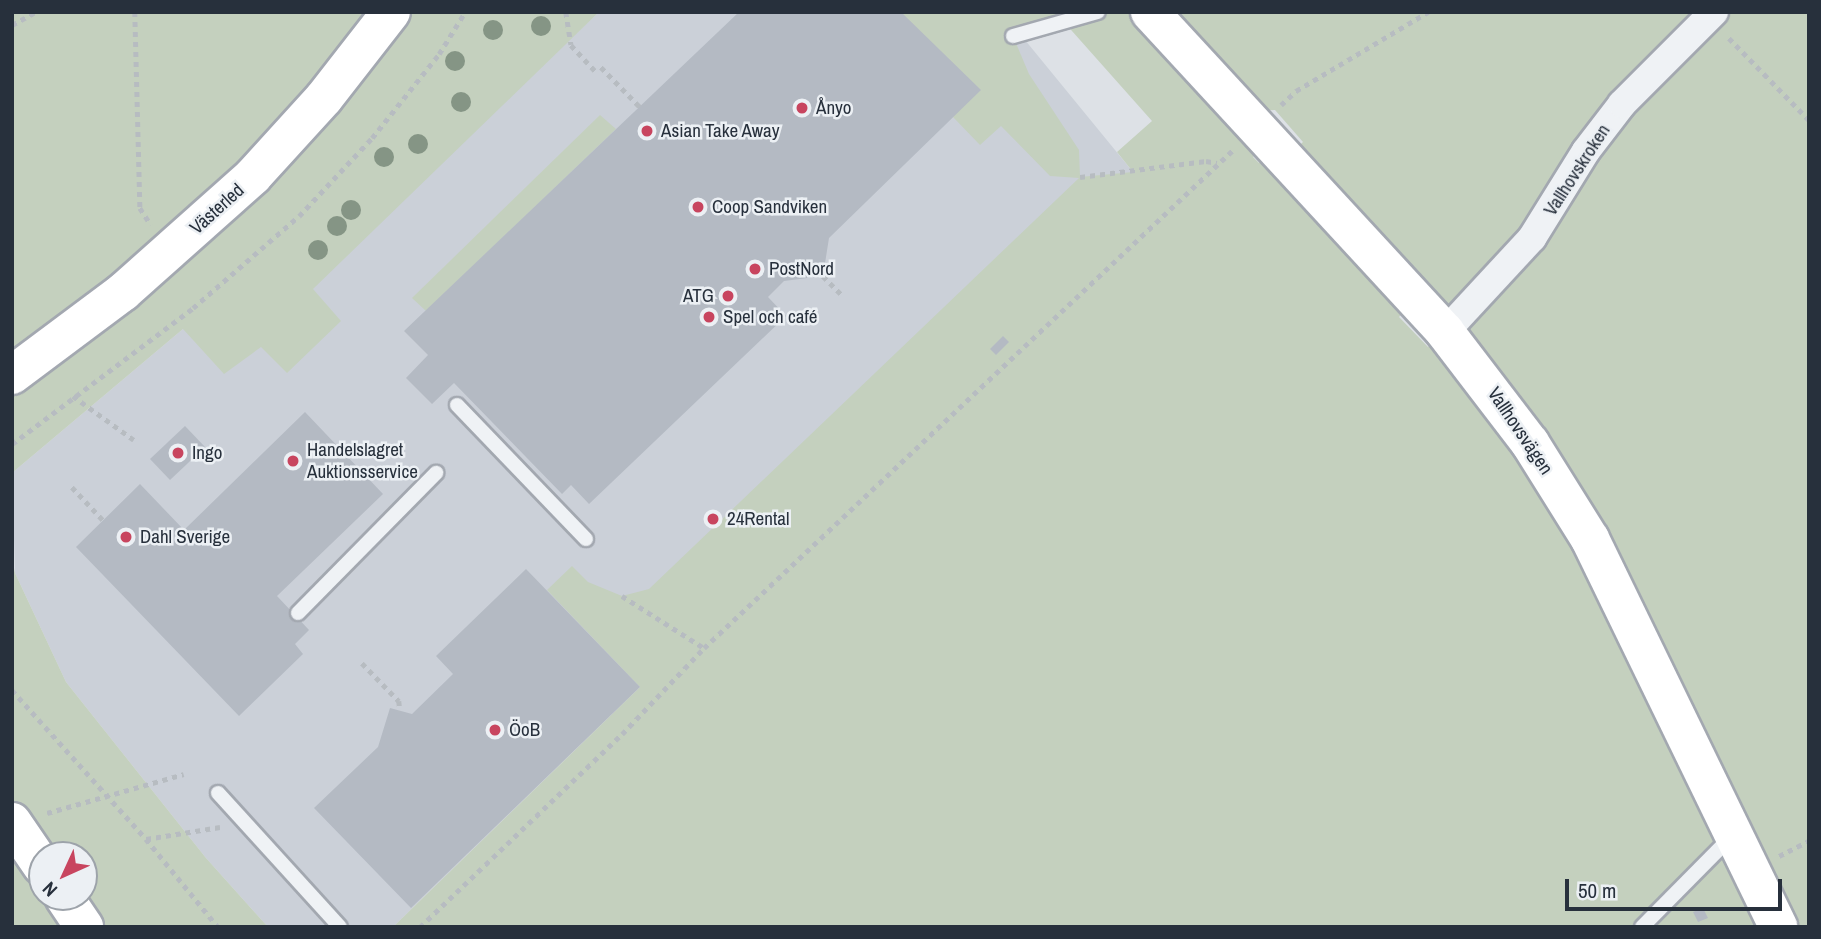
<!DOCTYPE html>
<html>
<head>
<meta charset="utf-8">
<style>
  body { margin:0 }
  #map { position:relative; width:1821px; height:939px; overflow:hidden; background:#dde1e6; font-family:"Archivo Narrow",sans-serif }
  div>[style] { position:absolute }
  .built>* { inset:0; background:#cbd0d8 }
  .green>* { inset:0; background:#c4d0be }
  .building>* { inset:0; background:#b4bac3 }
  .path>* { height:4.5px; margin-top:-2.25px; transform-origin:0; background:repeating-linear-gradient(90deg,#b7bcc1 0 5px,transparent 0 10px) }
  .roads { filter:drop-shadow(2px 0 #a3a8b0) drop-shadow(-2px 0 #a3a8b0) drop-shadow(0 2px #a3a8b0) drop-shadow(0 -2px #a3a8b0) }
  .lane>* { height:14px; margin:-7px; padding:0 7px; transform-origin:7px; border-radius:7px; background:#eff2f5 }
  .street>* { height:28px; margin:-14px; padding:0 14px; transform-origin:14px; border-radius:14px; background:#eff2f5 }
  .secondary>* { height:38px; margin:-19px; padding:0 19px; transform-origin:19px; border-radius:19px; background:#fff }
  .trees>* { width:20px; height:20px; margin:-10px; border-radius:50%; background:#859585 }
  .dots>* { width:19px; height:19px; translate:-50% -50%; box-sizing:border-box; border:4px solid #ecf0f4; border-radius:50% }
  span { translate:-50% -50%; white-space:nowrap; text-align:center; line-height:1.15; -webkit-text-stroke:5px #ecf0f4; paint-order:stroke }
  .poi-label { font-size:19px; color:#27303c }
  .left { translate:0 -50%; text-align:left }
  .right { translate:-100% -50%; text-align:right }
  .street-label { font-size:19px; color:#27303c }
  .frame { position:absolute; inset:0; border:14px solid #27303c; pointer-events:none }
  .north { position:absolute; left:28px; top:841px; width:70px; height:70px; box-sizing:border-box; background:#ecf0f4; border:2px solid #9da3aa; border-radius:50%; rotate:225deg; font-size:19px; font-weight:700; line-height:28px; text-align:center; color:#27303c }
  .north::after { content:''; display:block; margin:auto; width:24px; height:32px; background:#c8455f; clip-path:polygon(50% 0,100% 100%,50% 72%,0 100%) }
  .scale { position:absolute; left:1565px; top:879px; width:217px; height:32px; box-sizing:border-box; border:4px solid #27303c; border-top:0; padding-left:9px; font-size:21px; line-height:24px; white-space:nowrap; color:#27303c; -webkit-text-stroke:5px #ecf0f4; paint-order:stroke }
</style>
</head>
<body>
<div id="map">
  <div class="built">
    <div style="clip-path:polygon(599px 12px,1002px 12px,1133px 172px,640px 687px,393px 927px,268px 927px,206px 858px,66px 682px,15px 573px,12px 473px,183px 329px,506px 100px)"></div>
  </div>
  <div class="green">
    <div style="clip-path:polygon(12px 12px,599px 12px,313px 289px,341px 321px,287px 373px,261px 347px,224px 374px,183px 329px,12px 473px)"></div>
    <div style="clip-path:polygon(evenodd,901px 12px,1809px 12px,1809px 927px,393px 927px,640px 687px,547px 590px,572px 566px,588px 582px,622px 596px,649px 589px,1079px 178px,1050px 176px,1001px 126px,980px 145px,953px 117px,901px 12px,1064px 22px,1152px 121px,1117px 152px,1133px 172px,1080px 177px,1079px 150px,1029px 74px,1013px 36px,1064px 22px,901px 12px,1275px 110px,1303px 142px,1284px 160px,1444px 332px,1428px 347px,1399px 317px,1407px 308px,1264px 158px,1259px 163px,1253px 157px,1258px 151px,1240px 111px,1275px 110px)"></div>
    <div style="clip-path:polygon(600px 115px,616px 129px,426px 311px,412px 298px)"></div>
    <div style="clip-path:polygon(evenodd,12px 558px,15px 573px,66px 682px,206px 858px,268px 927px,12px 927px,12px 558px,42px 855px,84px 855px,84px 897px,42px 897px,42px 855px)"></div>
  </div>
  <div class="building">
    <div style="clip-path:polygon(739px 12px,901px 12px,981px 90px,829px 238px,823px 276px,784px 281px,768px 297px,786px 316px,589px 504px,571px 485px,562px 494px,454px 383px,432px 404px,406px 378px,428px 355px,404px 331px)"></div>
    <div style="clip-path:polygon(1003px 336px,1009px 342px,996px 355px,990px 349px)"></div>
    <div style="clip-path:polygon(305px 412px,383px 494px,277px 596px,309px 630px,295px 644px,303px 654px,239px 716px,76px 547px,140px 484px,184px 530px)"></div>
    <div style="clip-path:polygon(185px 426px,205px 447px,170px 480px,150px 459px)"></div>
    <div style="clip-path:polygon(526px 569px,640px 687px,411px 908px,314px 808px,378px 747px,390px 708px,412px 714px,453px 674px,436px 656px)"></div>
    <div style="clip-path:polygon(1703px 908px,1708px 918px,1698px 922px,1693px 912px)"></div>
  </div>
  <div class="path">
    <div style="left:135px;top:12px;width:196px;rotate:88.5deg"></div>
    <div style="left:140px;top:208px;width:20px;rotate:57deg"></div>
    <div style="left:566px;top:12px;width:33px;rotate:81deg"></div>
    <div style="left:571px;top:45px;width:37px;rotate:47deg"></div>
    <div style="left:12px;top:25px;width:26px;rotate:-29deg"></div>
    <div style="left:1729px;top:38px;width:115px;rotate:45.7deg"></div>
    <div style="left:601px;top:67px;width:56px;rotate:45.7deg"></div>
    <div style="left:1281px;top:105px;width:21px;rotate:-43deg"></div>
    <div style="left:1296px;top:91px;width:154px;rotate:-30.9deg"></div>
    <div style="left:1080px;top:177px;width:127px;rotate:-7.2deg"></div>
    <div style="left:1206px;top:161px;width:11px;rotate:10deg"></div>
    <div style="left:823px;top:276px;width:28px;rotate:45deg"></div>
    <div style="left:73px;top:396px;width:75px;rotate:35.8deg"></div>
    <div style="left:12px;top:444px;width:226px;rotate:-36.9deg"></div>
    <div style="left:193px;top:308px;width:140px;rotate:-41deg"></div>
    <div style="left:299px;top:216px;width:107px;rotate:-46.9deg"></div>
    <div style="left:372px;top:138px;width:107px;rotate:-51.4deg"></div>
    <div style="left:439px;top:54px;width:49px;rotate:-58.2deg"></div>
    <div style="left:72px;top:487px;width:45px;rotate:46.8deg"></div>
    <div style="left:622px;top:596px;width:97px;rotate:32.4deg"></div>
    <div style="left:362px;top:663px;width:53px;rotate:45.8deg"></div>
    <div style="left:399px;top:701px;width:10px;rotate:84deg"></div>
    <div style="left:12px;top:690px;width:200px;rotate:48deg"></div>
    <div style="left:146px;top:839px;width:114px;rotate:50.7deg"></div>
    <div style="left:47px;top:813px;width:142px;rotate:-15.9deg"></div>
    <div style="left:146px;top:839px;width:75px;rotate:-9.2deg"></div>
    <div style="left:1779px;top:856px;width:34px;rotate:-27deg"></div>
    <div style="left:420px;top:927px;width:279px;rotate:-43.7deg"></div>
    <div style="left:622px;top:734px;width:119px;rotate:-46.4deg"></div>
    <div style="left:704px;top:648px;width:728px;rotate:-43.27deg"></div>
  </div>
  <div class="roads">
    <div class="lane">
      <div style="left:1013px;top:36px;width:88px;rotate:-15.8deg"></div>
      <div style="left:457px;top:405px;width:186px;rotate:46.1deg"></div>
      <div style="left:298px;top:613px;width:197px;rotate:-45.4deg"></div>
      <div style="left:218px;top:793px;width:181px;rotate:47.7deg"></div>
      <div style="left:1642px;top:927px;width:128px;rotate:-45.3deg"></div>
    </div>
    <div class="street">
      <div style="left:1445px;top:332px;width:128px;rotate:-47.2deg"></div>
      <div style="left:1532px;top:238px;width:102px;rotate:-58.2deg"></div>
      <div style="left:1586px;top:151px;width:59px;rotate:-52.5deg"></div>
      <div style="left:1622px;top:104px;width:130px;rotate:-45deg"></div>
    </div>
    <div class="secondary">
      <div style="left:1150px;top:12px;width:435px;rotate:47.3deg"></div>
      <div style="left:1445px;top:332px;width:140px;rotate:52.6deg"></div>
      <div style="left:1530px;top:443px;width:113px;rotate:58deg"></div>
      <div style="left:1590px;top:539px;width:431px;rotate:64.1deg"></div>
      <div style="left:12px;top:375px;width:139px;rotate:-36.8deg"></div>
      <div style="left:123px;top:292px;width:174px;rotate:-41.7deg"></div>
      <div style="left:253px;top:176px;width:105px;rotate:-47.7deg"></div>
      <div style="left:324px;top:98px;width:109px;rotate:-52.1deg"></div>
      <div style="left:12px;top:822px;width:53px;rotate:55.7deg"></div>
      <div style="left:64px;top:897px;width:36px;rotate:56deg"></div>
    </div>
  </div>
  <div class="trees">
    <div style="left:541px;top:26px"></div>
    <div style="left:493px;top:30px"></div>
    <div style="left:455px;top:61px"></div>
    <div style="left:461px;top:102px"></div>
    <div style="left:418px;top:144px"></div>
    <div style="left:384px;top:157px"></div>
    <div style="left:351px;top:210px"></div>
    <div style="left:337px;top:226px"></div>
    <div style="left:318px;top:250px"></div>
  </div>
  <div class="dots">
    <div style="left:802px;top:108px;background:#c8455f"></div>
    <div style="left:647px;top:131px;background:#c8455f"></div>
    <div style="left:698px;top:207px;background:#c8455f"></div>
    <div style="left:755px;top:269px;background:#c8455f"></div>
    <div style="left:728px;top:296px;background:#c8455f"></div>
    <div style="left:709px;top:317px;background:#c8455f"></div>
    <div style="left:178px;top:453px;background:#c8455f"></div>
    <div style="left:293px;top:461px;background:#c8455f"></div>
    <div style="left:713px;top:519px;background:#c8455f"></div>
    <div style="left:126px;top:537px;background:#c8455f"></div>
    <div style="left:495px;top:730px;background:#c8455f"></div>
  </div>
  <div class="poi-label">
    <span class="left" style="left:816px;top:108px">Ånyo</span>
    <span class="left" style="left:661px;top:131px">Asian Take Away</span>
    <span class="left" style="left:712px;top:207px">Coop Sandviken</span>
    <span class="left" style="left:769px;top:269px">PostNord</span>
    <span class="right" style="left:714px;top:296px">ATG</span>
    <span class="left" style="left:723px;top:317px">Spel och café</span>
    <span class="left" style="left:307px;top:461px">Handelslagret<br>Auktionsservice</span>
    <span class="left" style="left:192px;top:453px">Ingo</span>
    <span class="left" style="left:727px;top:519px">24Rental</span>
    <span class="left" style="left:140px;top:537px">Dahl Sverige</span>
    <span class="left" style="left:509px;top:730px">ÖoB</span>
  </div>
  <div class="street-label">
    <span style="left:1577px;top:170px;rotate:-57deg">Vallhovskroken</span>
    <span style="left:217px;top:209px;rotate:-42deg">Västerled</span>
    <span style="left:1520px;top:431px;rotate:56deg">Vallhovsvägen</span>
  </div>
  <div class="frame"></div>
  <div class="north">N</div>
  <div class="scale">50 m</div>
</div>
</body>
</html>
